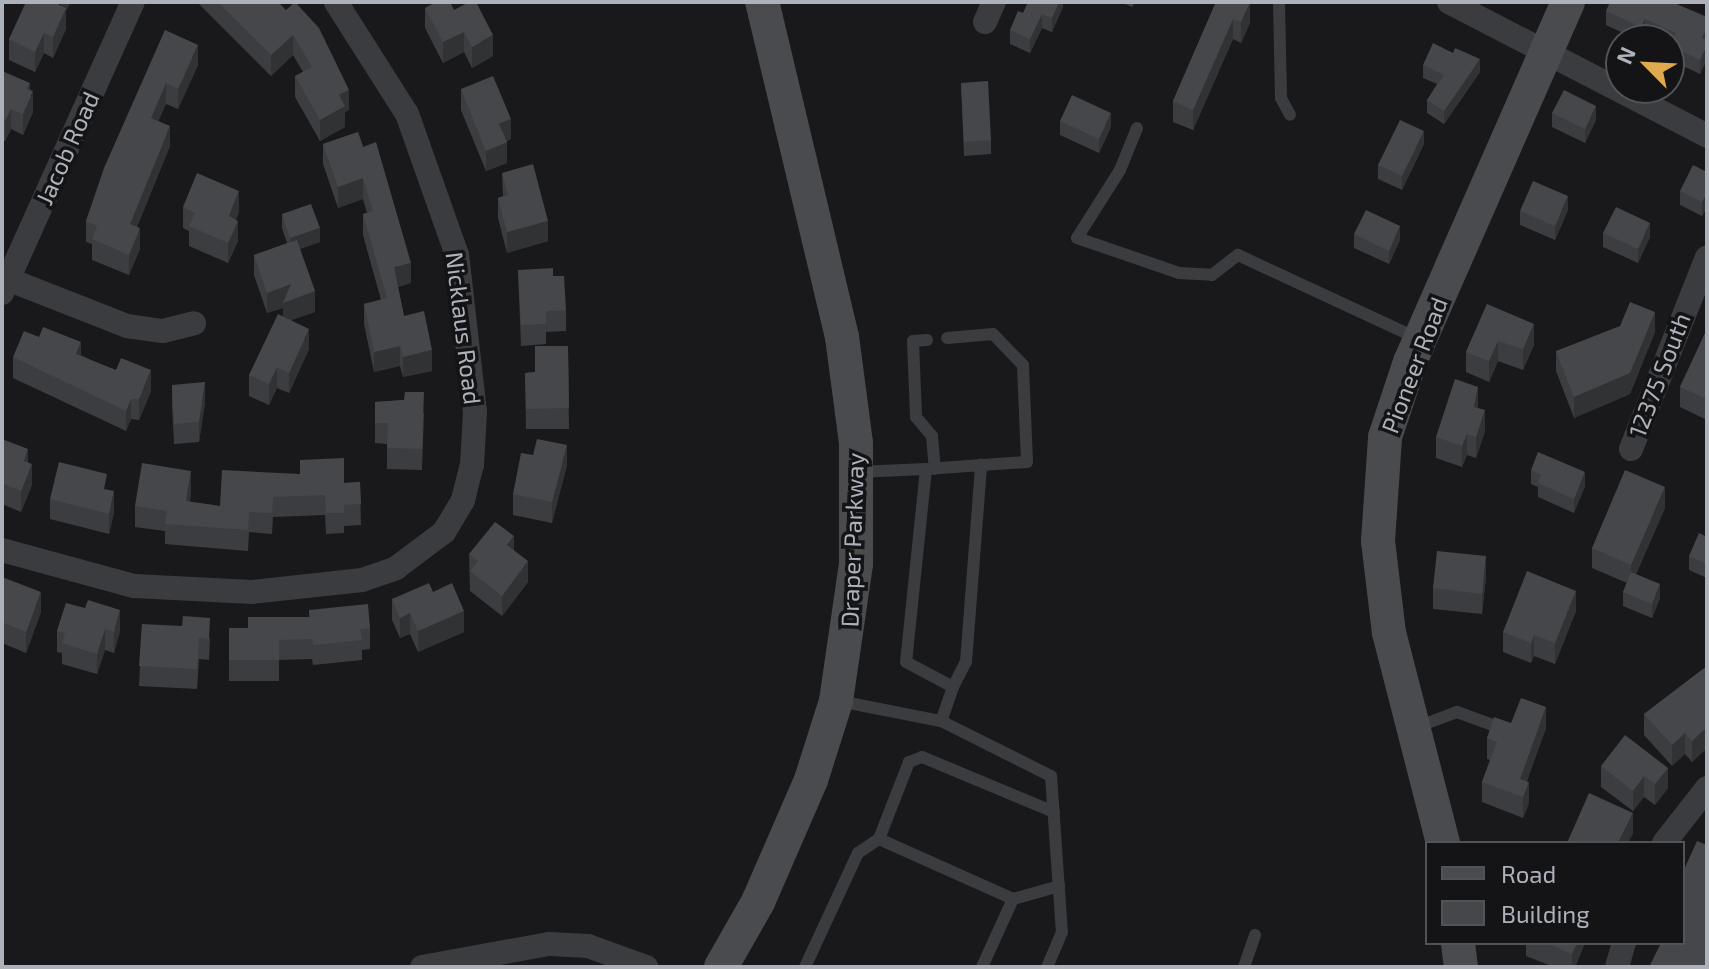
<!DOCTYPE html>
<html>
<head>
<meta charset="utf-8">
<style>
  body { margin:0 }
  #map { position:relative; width:1709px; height:969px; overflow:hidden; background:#19191b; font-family:"Exo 2",sans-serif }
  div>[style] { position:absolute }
  .lane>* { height:12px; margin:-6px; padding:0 6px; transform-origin:6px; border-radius:6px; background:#3b3c40 }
  .street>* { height:24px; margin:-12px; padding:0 12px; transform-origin:12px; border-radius:12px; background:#3b3c40 }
  .secondary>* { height:34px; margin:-17px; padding:0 17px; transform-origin:17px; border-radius:17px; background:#494b4f }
  .wall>* { inset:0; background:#3c3d40 }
  .shaded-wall>* { inset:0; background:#313234 }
  .building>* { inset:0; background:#46474b }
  span { translate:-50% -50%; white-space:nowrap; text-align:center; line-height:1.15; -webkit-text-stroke:7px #141416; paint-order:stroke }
  .street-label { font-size:24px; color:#adb1b9 }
  .frame { position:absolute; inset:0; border:4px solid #adb1b9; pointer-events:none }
  .legend { position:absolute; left:1425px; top:841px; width:260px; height:104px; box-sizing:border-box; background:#141416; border:2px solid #515357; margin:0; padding:10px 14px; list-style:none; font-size:24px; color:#adb1b9 }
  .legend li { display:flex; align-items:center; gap:16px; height:40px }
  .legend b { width:40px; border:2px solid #515357 }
  .north { position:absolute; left:1605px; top:24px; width:80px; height:80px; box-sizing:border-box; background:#141416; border:2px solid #515357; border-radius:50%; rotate:294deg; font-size:22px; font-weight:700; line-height:32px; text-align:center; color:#adb1b9 }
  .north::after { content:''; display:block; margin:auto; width:28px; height:36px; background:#dfaa4d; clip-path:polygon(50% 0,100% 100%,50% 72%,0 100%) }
</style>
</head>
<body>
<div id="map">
  <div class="lane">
    <div style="left:1279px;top:2px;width:96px;rotate:88.8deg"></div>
    <div style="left:1281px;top:98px;width:19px;rotate:62deg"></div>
    <div style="left:1137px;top:128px;width:45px;rotate:112deg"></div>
    <div style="left:1120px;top:170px;width:80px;rotate:122.3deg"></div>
    <div style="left:1077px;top:238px;width:108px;rotate:18.9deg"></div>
    <div style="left:1179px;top:273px;width:33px;rotate:3deg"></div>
    <div style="left:1212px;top:275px;width:33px;rotate:-38deg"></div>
    <div style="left:1238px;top:255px;width:197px;rotate:24.9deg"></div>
    <div style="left:927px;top:340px;width:14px;rotate:176deg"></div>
    <div style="left:913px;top:341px;width:76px;rotate:87.7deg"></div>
    <div style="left:916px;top:417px;width:25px;rotate:50deg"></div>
    <div style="left:932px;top:436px;width:33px;rotate:85deg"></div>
    <div style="left:926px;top:469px;width:101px;rotate:-4deg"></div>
    <div style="left:1027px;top:462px;width:97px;rotate:-92.4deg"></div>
    <div style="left:1023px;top:365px;width:43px;rotate:-134.1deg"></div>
    <div style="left:993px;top:334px;width:46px;rotate:175deg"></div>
    <div style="left:857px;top:472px;width:69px;rotate:-2.5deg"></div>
    <div style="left:926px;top:469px;width:194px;rotate:95.9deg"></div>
    <div style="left:906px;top:662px;width:53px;rotate:28deg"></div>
    <div style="left:953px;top:687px;width:36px;rotate:109deg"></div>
    <div style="left:953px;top:687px;width:28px;rotate:-63deg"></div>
    <div style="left:966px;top:662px;width:198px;rotate:-85.6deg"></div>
    <div style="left:839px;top:701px;width:104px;rotate:11.1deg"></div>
    <div style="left:941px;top:721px;width:123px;rotate:26.6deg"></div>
    <div style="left:1051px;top:776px;width:156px;rotate:86deg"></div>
    <div style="left:1062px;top:932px;width:38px;rotate:113deg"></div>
    <div style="left:1417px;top:727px;width:43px;rotate:-20.6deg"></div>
    <div style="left:1457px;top:712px;width:50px;rotate:19.9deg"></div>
    <div style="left:879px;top:839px;width:147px;rotate:24.1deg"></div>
    <div style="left:1013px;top:899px;width:48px;rotate:-15.8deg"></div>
    <div style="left:805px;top:967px;width:126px;rotate:-65.1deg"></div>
    <div style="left:858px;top:853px;width:25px;rotate:-34deg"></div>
    <div style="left:879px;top:839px;width:83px;rotate:-68.7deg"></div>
    <div style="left:909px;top:762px;width:14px;rotate:-21deg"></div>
    <div style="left:922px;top:757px;width:143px;rotate:22.6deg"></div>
    <div style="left:982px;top:967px;width:75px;rotate:-65.5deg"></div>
    <div style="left:1244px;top:967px;width:34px;rotate:-71deg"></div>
  </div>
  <div class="street">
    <div style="left:1449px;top:2px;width:291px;rotate:27.4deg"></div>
    <div style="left:985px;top:22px;width:22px;rotate:-66deg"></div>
    <div style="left:2px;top:277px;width:134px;rotate:21.4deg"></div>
    <div style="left:127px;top:326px;width:36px;rotate:8deg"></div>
    <div style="left:163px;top:331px;width:32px;rotate:-14deg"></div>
    <div style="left:2px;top:293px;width:319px;rotate:-65.8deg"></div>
    <div style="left:1631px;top:449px;width:206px;rotate:-68.4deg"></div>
    <div style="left:2px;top:550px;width:137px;rotate:15.3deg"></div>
    <div style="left:134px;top:586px;width:118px;rotate:2.9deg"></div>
    <div style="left:252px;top:592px;width:111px;rotate:-6.2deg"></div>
    <div style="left:362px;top:580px;width:36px;rotate:-19deg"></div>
    <div style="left:396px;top:568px;width:60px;rotate:-36.9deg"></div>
    <div style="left:444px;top:532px;width:37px;rotate:-59deg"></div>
    <div style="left:463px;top:500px;width:36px;rotate:-76deg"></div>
    <div style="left:472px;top:465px;width:53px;rotate:-86.8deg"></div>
    <div style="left:475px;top:412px;width:158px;rotate:-96.5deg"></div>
    <div style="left:457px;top:255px;width:150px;rotate:-109.5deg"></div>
    <div style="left:407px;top:114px;width:133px;rotate:-122.4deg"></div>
    <div style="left:1664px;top:843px;width:70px;rotate:-52deg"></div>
    <div style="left:422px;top:967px;width:129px;rotate:-10.3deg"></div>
    <div style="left:549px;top:944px;width:39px;rotate:3deg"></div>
    <div style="left:588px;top:946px;width:62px;rotate:19.9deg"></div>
    <div style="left:1617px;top:967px;width:25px;rotate:-74deg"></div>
  </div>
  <div class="secondary">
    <div style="left:1443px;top:843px;width:217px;rotate:-104.4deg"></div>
    <div style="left:1389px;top:633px;width:93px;rotate:-96.8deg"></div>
    <div style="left:1378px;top:541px;width:104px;rotate:-86.1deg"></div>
    <div style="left:1385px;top:437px;width:79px;rotate:-71.6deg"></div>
    <div style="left:1410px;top:362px;width:393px;rotate:-66.3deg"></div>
    <div style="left:1458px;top:943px;width:24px;rotate:83deg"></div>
    <div style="left:721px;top:967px;width:75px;rotate:-60.4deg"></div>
    <div style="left:758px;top:902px;width:133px;rotate:-66.5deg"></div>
    <div style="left:811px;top:780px;width:83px;rotate:-72.4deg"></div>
    <div style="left:836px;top:701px;width:138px;rotate:-81.7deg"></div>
    <div style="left:856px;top:564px;width:121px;rotate:-90deg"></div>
    <div style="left:856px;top:443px;width:107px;rotate:-97.5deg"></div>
    <div style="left:842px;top:337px;width:344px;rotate:-103.4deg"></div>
  </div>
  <div class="wall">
    <div style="clip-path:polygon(197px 2px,278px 2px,349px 110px,345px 112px,345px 127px,320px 141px,295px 97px,295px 76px,303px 72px,293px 55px,271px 76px)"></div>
    <div style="clip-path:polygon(1063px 2px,1063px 7px,1052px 32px,1042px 28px,1030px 53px,1010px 44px,1010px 30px,1023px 13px)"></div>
    <div style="clip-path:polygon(1121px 2px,1135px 2px,1132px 7px)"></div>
    <div style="clip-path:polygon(1216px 2px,1250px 23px,1241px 43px,1233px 39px,1193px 130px,1173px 122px,1173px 101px)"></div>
    <div style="clip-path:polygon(425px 8px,454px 10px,493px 56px,472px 68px,464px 52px,443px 63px,425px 28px)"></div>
    <div style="clip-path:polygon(66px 11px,66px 29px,53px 58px,44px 53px,35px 72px,9px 60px,9px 39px)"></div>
    <div style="clip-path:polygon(1606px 11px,1707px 17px,1707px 59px,1700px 74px,1670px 60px,1671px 45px,1669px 44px,1669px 40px,1661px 40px,1645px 33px,1641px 40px,1638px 40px,1606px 25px)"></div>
    <div style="clip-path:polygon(165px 30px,198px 65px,178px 109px,166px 104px,158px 121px,170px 146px,137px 227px,140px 249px,129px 275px,92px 260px,92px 244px,86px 242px,86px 221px)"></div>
    <div style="clip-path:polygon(1453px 53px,1480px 72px,1444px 124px,1427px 113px,1427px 100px,1437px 84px,1423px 78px,1423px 65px)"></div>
    <div style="clip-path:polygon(2px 71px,30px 90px,33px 112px,23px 135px,11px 129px,5px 141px,2px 140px)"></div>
    <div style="clip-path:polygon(961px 83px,991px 140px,991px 154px,964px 156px)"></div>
    <div style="clip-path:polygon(461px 89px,511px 139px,507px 141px,507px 163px,486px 171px,461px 110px)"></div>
    <div style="clip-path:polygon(1552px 113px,1596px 120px,1585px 143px,1552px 127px)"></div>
    <div style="clip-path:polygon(1060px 121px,1111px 127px,1099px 153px,1060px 135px)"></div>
    <div style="clip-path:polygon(358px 132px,411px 283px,398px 287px,404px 316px,432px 371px,403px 377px,400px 366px,374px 372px,364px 324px,364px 304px,381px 300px,363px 235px,363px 214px,367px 213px,363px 199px,338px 208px,323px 164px,323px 144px)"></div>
    <div style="clip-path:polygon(1424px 144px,1402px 190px,1378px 179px,1378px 165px)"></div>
    <div style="clip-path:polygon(1707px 172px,1707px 207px,1702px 216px,1680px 205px,1680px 191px)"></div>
    <div style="clip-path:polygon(502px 173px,548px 241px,507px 253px,498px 218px,498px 198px,503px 196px)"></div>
    <div style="clip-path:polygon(183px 207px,239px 212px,236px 220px,238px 241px,228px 263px,189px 246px,189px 231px,183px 228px)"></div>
    <div style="clip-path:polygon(1568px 210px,1555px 240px,1520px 225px,1520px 211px)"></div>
    <div style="clip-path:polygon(282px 214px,320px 242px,300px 249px,315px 312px,291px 320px,309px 349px,289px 393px,277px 388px,269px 405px,249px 396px,249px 375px,283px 316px,283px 308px,267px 313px,254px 275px,254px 255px,287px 243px,282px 228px)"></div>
    <div style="clip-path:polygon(1603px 233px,1650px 237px,1638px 263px,1603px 247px)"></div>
    <div style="clip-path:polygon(1354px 234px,1400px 240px,1389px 264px,1354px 248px)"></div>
    <div style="clip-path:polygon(518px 270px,553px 276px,566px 310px,566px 331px,546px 332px,546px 344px,521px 346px)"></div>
    <div style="clip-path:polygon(1487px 304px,1534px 345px,1523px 370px,1498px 361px,1489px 382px,1466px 372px,1466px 352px)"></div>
    <div style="clip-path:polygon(1707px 329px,1707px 420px,1680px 407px,1680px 387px)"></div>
    <div style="clip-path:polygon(1655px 332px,1630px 394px,1574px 418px,1556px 371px,1556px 351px)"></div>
    <div style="clip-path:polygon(568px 346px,569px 429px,526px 429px,525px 373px,535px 372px)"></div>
    <div style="clip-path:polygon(81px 355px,151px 391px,139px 420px,131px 419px,126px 431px,13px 378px,13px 357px)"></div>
    <div style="clip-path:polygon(172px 385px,205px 403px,199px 442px,174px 444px,172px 406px)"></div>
    <div style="clip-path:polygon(404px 400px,424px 413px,422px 470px,387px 469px,387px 444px,375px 443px,375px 402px)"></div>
    <div style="clip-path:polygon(1478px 408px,1485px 431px,1476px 458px,1467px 455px,1462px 467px,1436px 458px,1436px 437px)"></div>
    <div style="clip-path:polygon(2px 439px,28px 463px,32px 485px,21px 512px,2px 504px)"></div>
    <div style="clip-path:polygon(533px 455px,567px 465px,552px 523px,513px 515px,513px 494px)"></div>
    <div style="clip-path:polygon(1531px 470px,1585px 486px,1574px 513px,1538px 497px,1538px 487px,1531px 484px)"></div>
    <div style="clip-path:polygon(360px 482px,361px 525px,344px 526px,344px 533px,326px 534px,325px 515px,273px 517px,272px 534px,249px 532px,248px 551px,165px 544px,165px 531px,135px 527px,135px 506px,191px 492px,190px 502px,220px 506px,344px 483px)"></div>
    <div style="clip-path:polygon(107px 490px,114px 512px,109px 534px,50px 519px,50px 499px)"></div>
    <div style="clip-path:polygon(1665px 508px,1636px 574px,1660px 598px,1652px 618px,1623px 606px,1623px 592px,1627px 583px,1592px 568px,1592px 548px)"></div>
    <div style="clip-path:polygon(1707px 537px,1707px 578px,1689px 570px,1689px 556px)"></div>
    <div style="clip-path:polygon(514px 550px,528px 582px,502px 616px,470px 591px,469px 554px)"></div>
    <div style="clip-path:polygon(2px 577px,41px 612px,26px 653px,2px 643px)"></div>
    <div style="clip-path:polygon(1486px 577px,1482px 614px,1433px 609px,1433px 588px)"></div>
    <div style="clip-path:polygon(433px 592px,464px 632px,418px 652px,410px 634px,400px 638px,392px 620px,392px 599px)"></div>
    <div style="clip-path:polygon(66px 603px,120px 631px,114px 653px,105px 650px,97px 674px,62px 664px,62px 653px,57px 652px,57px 631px)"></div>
    <div style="clip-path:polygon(309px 610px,370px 628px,370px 649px,362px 650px,362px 660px,313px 665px,312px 659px,279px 660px,279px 681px,229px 681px,229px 628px,248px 628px,309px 617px)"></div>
    <div style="clip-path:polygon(1576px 611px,1555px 664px,1534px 656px,1531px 663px,1503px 652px,1503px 632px)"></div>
    <div style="clip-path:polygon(142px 624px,210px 638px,209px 660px,199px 659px,197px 689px,139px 686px)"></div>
    <div style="clip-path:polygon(1707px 666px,1707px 748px,1692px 762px,1685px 754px,1672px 766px,1644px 735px,1644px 714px)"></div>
    <div style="clip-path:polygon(1511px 723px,1546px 728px,1527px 781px,1529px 803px,1523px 818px,1482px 802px,1482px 782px,1490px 760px,1487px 759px,1487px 738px)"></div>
    <div style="clip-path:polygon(1601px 766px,1668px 768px,1668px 788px,1655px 805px,1644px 797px,1633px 811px,1601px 787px)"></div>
    <div style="clip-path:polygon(1526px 943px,1585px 943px,1575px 967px,1554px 967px,1526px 956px)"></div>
  </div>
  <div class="shaded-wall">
    <div style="clip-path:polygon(61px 2px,71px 2px,66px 11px,66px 29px,53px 58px,53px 37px)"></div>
    <div style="clip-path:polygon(1059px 2px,1063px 2px,1063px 7px,1052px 32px,1052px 18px)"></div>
    <div style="clip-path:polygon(1250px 3px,1250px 23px,1241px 43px,1241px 22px)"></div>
    <div style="clip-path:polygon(1042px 14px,1042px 28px,1030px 53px,1030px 39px)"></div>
    <div style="clip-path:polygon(1233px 19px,1233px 39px,1193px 130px,1193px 110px)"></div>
    <div style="clip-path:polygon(1645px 19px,1645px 33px,1641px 40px,1641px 27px)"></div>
    <div style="clip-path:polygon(1707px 26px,1707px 40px,1702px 38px)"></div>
    <div style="clip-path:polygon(464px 32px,464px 52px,443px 63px,443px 42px)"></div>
    <div style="clip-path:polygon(44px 33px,44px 53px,35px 72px,35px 52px)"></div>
    <div style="clip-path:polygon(293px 35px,293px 55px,271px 76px,271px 55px)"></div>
    <div style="clip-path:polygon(493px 35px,493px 56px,472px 68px,472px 47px)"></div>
    <div style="clip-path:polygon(198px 45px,198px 65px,178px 109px,178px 89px)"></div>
    <div style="clip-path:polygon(1707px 45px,1707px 59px,1700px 74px,1700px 60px)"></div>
    <div style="clip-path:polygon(1480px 59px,1480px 72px,1444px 124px,1444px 111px)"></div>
    <div style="clip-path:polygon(30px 83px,30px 100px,33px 91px,33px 112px,23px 135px,23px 114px,27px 89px)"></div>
    <div style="clip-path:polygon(166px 83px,166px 104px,151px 138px,151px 118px)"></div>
    <div style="clip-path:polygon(349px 90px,349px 110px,345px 112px,345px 127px,320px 141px,320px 120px,339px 95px)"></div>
    <div style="clip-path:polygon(1596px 106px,1596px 120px,1585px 143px,1585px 129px)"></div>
    <div style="clip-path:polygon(11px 109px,11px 129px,5px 141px,5px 121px)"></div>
    <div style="clip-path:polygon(1111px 113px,1111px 127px,1099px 153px,1099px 139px)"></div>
    <div style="clip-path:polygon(511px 119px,511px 139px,499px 144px,499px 124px)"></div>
    <div style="clip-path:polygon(170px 126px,170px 146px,130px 244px,130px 224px)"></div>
    <div style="clip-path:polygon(1424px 131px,1424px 144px,1402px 190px,1402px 176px)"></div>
    <div style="clip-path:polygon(507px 142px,507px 163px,486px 171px,486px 151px)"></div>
    <div style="clip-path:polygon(363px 178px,363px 199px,338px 208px,338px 187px)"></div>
    <div style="clip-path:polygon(239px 191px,239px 212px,229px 237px,229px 216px)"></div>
    <div style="clip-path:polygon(1707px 193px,1707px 207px,1702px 216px,1702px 202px)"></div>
    <div style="clip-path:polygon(1568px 196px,1568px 210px,1555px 240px,1555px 226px)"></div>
    <div style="clip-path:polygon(238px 221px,238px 241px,228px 263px,228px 243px)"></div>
    <div style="clip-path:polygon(548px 221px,548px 241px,507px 253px,507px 232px)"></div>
    <div style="clip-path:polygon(1650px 223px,1650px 237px,1638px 263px,1638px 249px)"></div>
    <div style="clip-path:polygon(1400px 226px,1400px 240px,1389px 264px,1389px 251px)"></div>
    <div style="clip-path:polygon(140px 228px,140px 249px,129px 275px,129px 255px)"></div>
    <div style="clip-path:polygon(320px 228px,320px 242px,290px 252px,290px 238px)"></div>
    <div style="clip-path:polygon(411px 263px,411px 283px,394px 288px,394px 267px)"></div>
    <div style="clip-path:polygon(291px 284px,315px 291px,315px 312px,283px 323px,283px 308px,267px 313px,267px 293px)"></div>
    <div style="clip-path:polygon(1655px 312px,1655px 332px,1630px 394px,1574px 418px,1574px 397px)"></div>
    <div style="clip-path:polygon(1534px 324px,1534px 345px,1523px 370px,1523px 349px)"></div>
    <div style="clip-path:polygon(309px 329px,309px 349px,289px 393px,289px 373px)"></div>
    <div style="clip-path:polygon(1498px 341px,1498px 361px,1489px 382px,1489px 361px)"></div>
    <div style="clip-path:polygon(81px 342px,81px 363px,76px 354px)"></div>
    <div style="clip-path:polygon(400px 346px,400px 366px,374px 372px,374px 352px)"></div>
    <div style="clip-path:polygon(432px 350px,432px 371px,403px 377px,403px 357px)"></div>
    <div style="clip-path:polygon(277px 367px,277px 388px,269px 405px,269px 384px)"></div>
    <div style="clip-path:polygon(151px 370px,151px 391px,139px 420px,139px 399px)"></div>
    <div style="clip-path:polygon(205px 382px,205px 403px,199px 442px,199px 422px)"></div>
    <div style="clip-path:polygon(1478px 387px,1478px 407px,1474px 427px,1474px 407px)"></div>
    <div style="clip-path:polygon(131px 399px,131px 419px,126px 431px,126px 411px)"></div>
    <div style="clip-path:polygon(1485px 410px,1485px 431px,1476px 458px,1476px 437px)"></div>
    <div style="clip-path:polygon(1467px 434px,1467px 455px,1462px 467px,1462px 446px)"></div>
    <div style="clip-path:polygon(567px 445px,567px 465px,552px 523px,552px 502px)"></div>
    <div style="clip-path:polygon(28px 449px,28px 470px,24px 461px)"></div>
    <div style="clip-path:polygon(32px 464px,32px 485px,21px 512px,21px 491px)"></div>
    <div style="clip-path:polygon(191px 471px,191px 492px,186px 522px,186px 501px)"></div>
    <div style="clip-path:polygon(1585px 472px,1585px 486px,1574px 513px,1574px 499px)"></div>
    <div style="clip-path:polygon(1665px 487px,1665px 508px,1631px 586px,1631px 565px)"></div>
    <div style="clip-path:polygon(114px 491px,114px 512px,109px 534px,109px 514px)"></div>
    <div style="clip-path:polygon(514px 536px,514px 557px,507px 545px)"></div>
    <div style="clip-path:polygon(1486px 556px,1486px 577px,1482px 614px,1482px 594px)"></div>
    <div style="clip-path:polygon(528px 561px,528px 582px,502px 616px,502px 596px)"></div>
    <div style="clip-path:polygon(1660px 584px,1660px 598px,1652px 618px,1652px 604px)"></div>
    <div style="clip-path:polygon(1576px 591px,1576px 611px,1555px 664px,1555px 643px)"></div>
    <div style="clip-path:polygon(41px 592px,41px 612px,26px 653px,26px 632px)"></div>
    <div style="clip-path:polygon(120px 610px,120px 631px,114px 653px,114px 632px)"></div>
    <div style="clip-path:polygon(464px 611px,464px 632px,418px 652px,418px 631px)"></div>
    <div style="clip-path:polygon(410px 613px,410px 634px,400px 638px,400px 618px)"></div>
    <div style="clip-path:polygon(105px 629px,105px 650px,97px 674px,97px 654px)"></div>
    <div style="clip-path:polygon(1534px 635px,1534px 656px,1531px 663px,1531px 643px)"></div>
    <div style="clip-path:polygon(1546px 707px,1546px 728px,1521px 796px,1520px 779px)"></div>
    <div style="clip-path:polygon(1707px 727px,1707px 748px,1692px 762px,1692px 741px)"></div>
    <div style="clip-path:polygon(1685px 733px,1685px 754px,1672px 766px,1672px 745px)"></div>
    <div style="clip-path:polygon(1668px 768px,1668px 788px,1655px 805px,1655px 784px)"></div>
    <div style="clip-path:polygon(1644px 776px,1644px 797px,1633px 811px,1633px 791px)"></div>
    <div style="clip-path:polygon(1529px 782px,1529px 803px,1523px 818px,1523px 797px)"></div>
    <div style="clip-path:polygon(1633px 813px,1633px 834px,1628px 843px,1618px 843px)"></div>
    <div style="clip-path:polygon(1577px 943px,1585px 943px,1575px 967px,1572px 967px,1572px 954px)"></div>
  </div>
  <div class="building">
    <div style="clip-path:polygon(26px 2px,61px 2px,59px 5px,66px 8px,53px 37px,44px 33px,35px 52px,9px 39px)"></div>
    <div style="clip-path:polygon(218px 2px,278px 2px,286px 10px,295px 2px,319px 28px,349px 90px,339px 95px,345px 106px,320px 120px,295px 76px,312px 67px,293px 35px,271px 55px)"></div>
    <div style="clip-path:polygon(436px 2px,450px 2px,454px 10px,469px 2px,476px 2px,493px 35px,472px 47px,464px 32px,443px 42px,425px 8px)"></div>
    <div style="clip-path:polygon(1028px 2px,1059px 2px,1052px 18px,1042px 14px,1030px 39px,1010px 30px,1018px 11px,1023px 13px)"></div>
    <div style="clip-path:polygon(1216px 2px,1250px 3px,1241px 22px,1233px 19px,1193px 110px,1173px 101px)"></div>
    <div style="clip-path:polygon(1610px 2px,1672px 2px,1707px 17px,1707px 26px,1702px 38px,1707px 40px,1707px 45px,1700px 60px,1670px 46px,1676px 33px,1645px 19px,1641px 27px,1606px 11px)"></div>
    <div style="clip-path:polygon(165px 30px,198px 45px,178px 89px,166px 83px,151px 118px,170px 126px,130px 224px,140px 228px,129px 255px,92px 239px,97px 226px,86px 221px,104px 168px)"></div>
    <div style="clip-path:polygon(1433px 43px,1453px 53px,1455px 48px,1480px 59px,1444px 111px,1427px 100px,1444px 75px,1423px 65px)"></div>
    <div style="clip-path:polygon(2px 71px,30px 83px,27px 89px,33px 91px,23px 114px,11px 109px,5px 121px,2px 119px)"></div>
    <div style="clip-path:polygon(493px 76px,511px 119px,499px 124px,507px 142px,486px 151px,461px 89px)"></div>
    <div style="clip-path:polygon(988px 81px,991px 140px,964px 142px,961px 83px)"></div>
    <div style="clip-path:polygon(1564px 90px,1596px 106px,1585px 129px,1552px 113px)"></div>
    <div style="clip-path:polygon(1072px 95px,1111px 113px,1099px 139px,1060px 121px)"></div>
    <div style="clip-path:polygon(1400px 120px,1424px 131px,1402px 176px,1378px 165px)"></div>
    <div style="clip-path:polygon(358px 132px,363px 147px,376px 142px,411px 263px,394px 267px,404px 316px,424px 311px,432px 350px,403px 357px,400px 346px,374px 352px,364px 304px,387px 298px,363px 214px,373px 211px,363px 178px,338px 187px,323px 144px)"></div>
    <div style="clip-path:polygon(533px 164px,548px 221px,507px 232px,498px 198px,508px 195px,502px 173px)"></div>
    <div style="clip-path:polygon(1693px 165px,1707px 172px,1707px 193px,1702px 202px,1680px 191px)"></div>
    <div style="clip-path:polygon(197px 173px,239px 191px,229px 216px,238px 221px,228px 243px,189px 226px,195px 213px,183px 207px)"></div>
    <div style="clip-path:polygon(1533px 181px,1568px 196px,1555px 226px,1520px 211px)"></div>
    <div style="clip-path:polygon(311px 204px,320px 228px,290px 238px,282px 214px)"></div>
    <div style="clip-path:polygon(1616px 207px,1650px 223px,1638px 249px,1603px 233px)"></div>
    <div style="clip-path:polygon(1366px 210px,1400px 226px,1389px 251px,1354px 234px)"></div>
    <div style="clip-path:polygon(297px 240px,315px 291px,283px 303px,291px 284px,267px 293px,254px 255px)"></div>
    <div style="clip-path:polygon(553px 268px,553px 276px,564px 276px,566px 310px,546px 311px,546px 324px,521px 325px,518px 270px)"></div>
    <div style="clip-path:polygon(1630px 302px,1655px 312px,1630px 373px,1574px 397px,1556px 351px,1620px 326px)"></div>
    <div style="clip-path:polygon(1487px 304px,1534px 324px,1523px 349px,1498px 341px,1489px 361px,1466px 352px)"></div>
    <div style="clip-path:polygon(278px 314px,309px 329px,289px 373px,277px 367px,269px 384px,249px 375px)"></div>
    <div style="clip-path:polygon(43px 327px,81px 342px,76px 354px,116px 370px,121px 358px,151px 370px,139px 399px,131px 399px,126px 411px,13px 357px,24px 331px,39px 337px)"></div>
    <div style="clip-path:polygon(1707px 329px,1707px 399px,1680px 387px)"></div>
    <div style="clip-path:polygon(535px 346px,568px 346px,569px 408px,526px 409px,525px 373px,535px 372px)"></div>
    <div style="clip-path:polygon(1455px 379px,1478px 387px,1474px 407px,1485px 410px,1476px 437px,1467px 434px,1462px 446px,1436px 437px)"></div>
    <div style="clip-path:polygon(205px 382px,199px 422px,174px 424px,172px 385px)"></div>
    <div style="clip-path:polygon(405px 392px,424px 392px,422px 449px,387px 448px,388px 423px,375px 423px,375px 402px,404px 400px)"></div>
    <div style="clip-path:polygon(2px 439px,28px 449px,24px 461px,32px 464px,21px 491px,2px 483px)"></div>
    <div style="clip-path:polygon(537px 439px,567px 445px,552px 502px,513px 494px,521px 453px,533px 455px)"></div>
    <div style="clip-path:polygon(1538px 452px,1585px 472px,1574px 499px,1538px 483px,1541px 475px,1531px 470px)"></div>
    <div style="clip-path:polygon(344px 458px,344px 483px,360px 482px,361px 504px,344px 505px,344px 513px,326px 513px,325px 495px,273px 497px,272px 513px,249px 512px,248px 530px,165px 524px,167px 511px,135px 506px,142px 463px,191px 471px,186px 501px,220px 506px,222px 470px,300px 474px,300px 460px)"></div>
    <div style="clip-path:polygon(59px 462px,107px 474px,104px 489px,114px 491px,109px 514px,50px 499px)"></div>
    <div style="clip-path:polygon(1625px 470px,1665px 487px,1631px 565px,1592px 548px)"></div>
    <div style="clip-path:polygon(495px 522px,514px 536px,507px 545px,528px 561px,502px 596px,470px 571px,478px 561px,469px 554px)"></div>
    <div style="clip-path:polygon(1699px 533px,1707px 537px,1707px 564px,1689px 556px)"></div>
    <div style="clip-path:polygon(1437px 551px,1486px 556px,1482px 594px,1433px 588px)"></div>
    <div style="clip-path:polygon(1527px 571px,1576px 591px,1555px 643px,1534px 635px,1531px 643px,1503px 632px)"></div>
    <div style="clip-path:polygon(1631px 572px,1660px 584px,1652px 604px,1623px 592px)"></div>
    <div style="clip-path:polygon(2px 577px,41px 592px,26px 632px,2px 622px)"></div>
    <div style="clip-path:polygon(429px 583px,433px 592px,452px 583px,464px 611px,418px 631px,410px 613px,400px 618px,392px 599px)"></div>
    <div style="clip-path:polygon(88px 600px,120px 610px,114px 632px,105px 629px,97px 654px,62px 643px,65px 633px,57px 631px,66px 603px,85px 608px)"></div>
    <div style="clip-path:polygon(368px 604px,370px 628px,360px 629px,362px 640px,313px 645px,312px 639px,279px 640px,279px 660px,229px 660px,229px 628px,248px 628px,248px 617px,310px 617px,309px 610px)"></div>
    <div style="clip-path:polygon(183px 616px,210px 618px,209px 639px,199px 638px,197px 669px,139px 666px,142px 624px,182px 626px)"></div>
    <div style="clip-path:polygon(1707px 666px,1707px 727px,1692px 741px,1685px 733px,1672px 745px,1644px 714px)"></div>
    <div style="clip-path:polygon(1521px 698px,1546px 707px,1520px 779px,1529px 782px,1523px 797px,1482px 782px,1497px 742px,1487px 738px,1494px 717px,1511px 723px)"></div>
    <div style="clip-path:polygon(1625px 735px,1668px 768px,1655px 784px,1644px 776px,1633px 791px,1601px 766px)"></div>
    <div style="clip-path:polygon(1589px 793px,1633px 813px,1618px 843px,1567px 843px)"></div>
    <div style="clip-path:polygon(1697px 841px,1707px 845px,1707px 967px,1649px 967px,1661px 943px,1683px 943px,1683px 872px)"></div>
    <div style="clip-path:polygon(1546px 943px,1577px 943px,1572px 954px)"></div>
  </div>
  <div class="street-label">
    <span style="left:67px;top:148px;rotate:-66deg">Jacob Road</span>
    <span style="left:464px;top:328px;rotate:83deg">Nicklaus Road</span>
    <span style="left:1414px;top:365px;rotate:-69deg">Pioneer Road</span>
    <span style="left:1659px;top:375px;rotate:-69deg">12375 South</span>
    <span style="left:852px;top:540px;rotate:-88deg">Draper Parkway</span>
  </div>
  <div class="frame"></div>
  <ul class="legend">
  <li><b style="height:10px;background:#494b4f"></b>Road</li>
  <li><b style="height:22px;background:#46474b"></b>Building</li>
  </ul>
  <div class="north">N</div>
</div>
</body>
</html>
